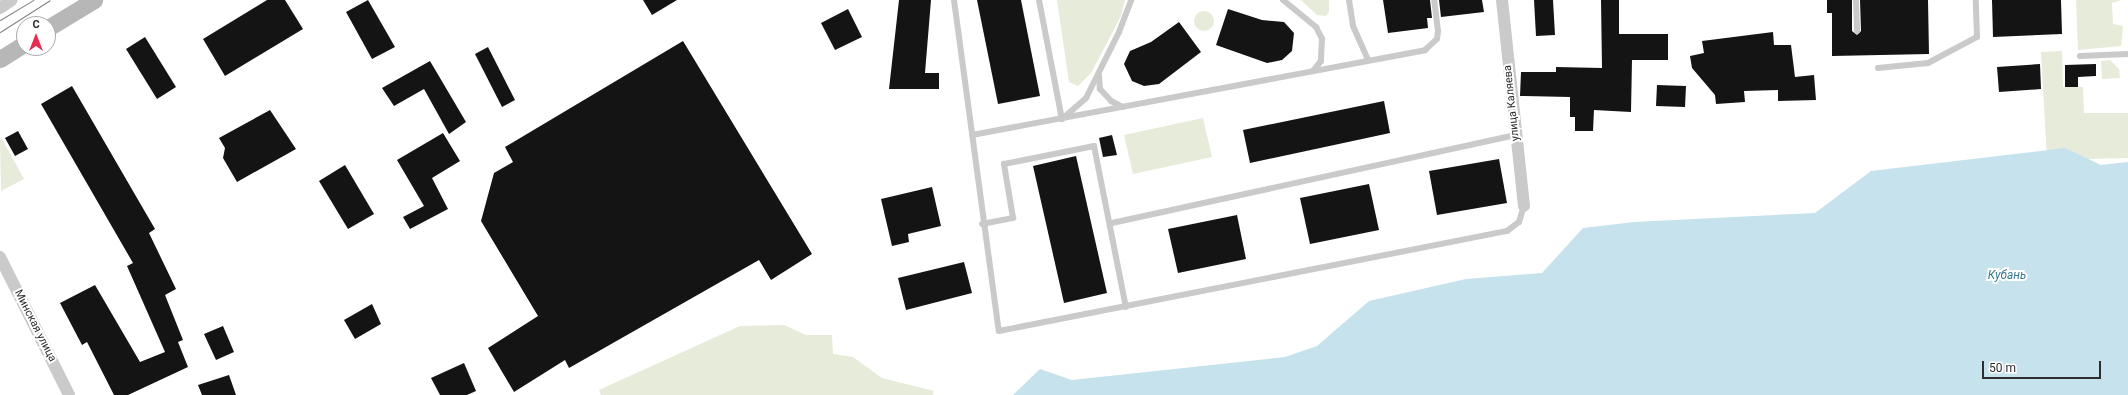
<!DOCTYPE html>
<html>
<head>
<meta charset="utf-8">
<style>
  body { margin:0 }
  #map { position:relative; width:2128px; height:395px; overflow:hidden; background:#fff; font-family:Roboto,sans-serif }
  div>[style] { position:absolute }
  .green>* { inset:0; background:#e6ebda }
  .round { border-radius:50% }
  .water>* { inset:0; background:#c6e2ec }
  .building>* { inset:0; background:#141414 }
  .service>* { height:6px; margin:-3px; padding:0 3px; transform-origin:3px; border-radius:3px; background:#cacaca }
  .minor>* { height:12px; margin:-6px; padding:0 6px; transform-origin:6px; border-radius:6px; background:#cacaca }
  .secondary>* { height:17px; margin:-8.5px; padding:0 8.5px; transform-origin:8.5px; border-radius:8.5px; background:#b7b7b7 }
  .tram>* { height:1px; margin:-0.5px; padding:0 0.5px; transform-origin:0.5px; border-radius:0.5px; background:#828282 }
  span { translate:-50% -50%; white-space:nowrap; text-align:center; line-height:1.15; -webkit-text-stroke:4px #fff; paint-order:stroke }
  .street-label { font-size:11px; color:#2d2d2d }
  .water-label { font-size:12px; color:#3a7a91; font-style:italic }
  .north { position:absolute; left:16px; top:16px; width:40px; height:40px; box-sizing:border-box; background:#fff; border:1px solid #ababab; border-radius:50%; rotate:0deg; font-size:11px; font-weight:700; line-height:16px; text-align:center; color:#2d2d2d }
  .north::after { content:''; display:block; margin:auto; width:14px; height:18px; background:#e92b52; clip-path:polygon(50% 0,100% 100%,50% 72%,0 100%) }
  .scale { position:absolute; left:1982px; top:361px; width:119px; height:18px; box-sizing:border-box; border:2px solid #2d2d2d; border-top:0; padding-left:5px; font-size:12px; line-height:14px; white-space:nowrap; color:#2d2d2d; -webkit-text-stroke:3px #fff; paint-order:stroke }
</style>
</head>
<body>
<div id="map">
  <div class="green">
    <div style="clip-path:polygon(1057px 0,1125px 0,1121px 16px,1091px 73px,1078px 86px,1069px 82px)"></div>
    <div style="clip-path:polygon(1301px 0,1329px 0,1329px 12px,1326px 16px,1317px 15px)"></div>
    <div style="clip-path:polygon(2076px 0,2122px 0,2112px 3px,2113px 24px,2123px 26px,2121px 46px,2078px 50px)"></div>
    <div class="round" style="left:1194px;top:11px;width:20px;height:20px"></div>
    <div style="clip-path:polygon(2062px 51px,2063px 87px,2083px 87px,2084px 113px,2128px 113px,2128px 158px,2047px 160px,2041px 52px)"></div>
    <div style="clip-path:polygon(2110px 60px,2119px 69px,2120px 78px,2102px 79px,2101px 61px)"></div>
    <div style="clip-path:polygon(1203px 118px,1212px 157px,1133px 174px,1124px 135px)"></div>
    <div style="clip-path:polygon(2px 139px,24px 179px,1px 191px,0 140px)"></div>
    <div style="clip-path:polygon(784px 325px,806px 335px,832px 335px,833px 354px,853px 357px,882px 378px,934px 391px,933px 395px,601px 395px,599px 390px,740px 326px)"></div>
  </div>
  <div class="water">
    <div style="clip-path:polygon(2065px 148px,2101px 165px,2128px 162px,2128px 395px,1013px 395px,1040px 369px,1072px 380px,1285px 357px,1317px 346px,1369px 301px,1466px 279px,1542px 273px,1583px 228px,1634px 222px,1815px 213px,1871px 171px)"></div>
  </div>
  <div class="building">
    <div style="clip-path:polygon(267px 0,285px 0,303px 29px,225px 76px,203px 39px)"></div>
    <div style="clip-path:polygon(368px 0,395px 47px,372px 59px,346px 12px)"></div>
    <div style="clip-path:polygon(643px 0,677px 0,652px 15px)"></div>
    <div style="clip-path:polygon(899px 0,931px 0,925px 73px,939px 73px,939px 89px,889px 89px)"></div>
    <div style="clip-path:polygon(977px 0,1021px 0,1040px 96px,998px 104px)"></div>
    <div style="clip-path:polygon(1383px 0,1430px 0,1432px 18px,1427px 18px,1428px 28px,1388px 33px)"></div>
    <div style="clip-path:polygon(1439px 0,1482px 0,1484px 12px,1441px 17px)"></div>
    <div style="clip-path:polygon(1534px 0,1553px 0,1555px 35px,1536px 36px)"></div>
    <div style="clip-path:polygon(1601px 0,1619px 0,1619px 34px,1668px 34px,1668px 60px,1632px 60px,1631px 112px,1594px 110px,1593px 131px,1575px 131px,1575px 117px,1570px 117px,1570px 97px,1520px 96px,1521px 72px,1556px 72px,1556px 67px,1602px 68px)"></div>
    <div style="clip-path:polygon(1827px 0,1852px 0,1852px 31px,1857px 35px,1861px 31px,1860px 0,1928px 0,1929px 54px,1832px 56px,1832px 13px,1827px 13px)"></div>
    <div style="clip-path:polygon(1992px 0,2061px 0,2062px 34px,1993px 37px)"></div>
    <div style="clip-path:polygon(848px 9px,862px 37px,835px 50px,821px 23px)"></div>
    <div style="clip-path:polygon(1228px 9px,1262px 20px,1284px 22px,1294px 33px,1292px 51px,1282px 60px,1267px 63px,1216px 45px)"></div>
    <div style="clip-path:polygon(1179px 22px,1201px 52px,1159px 84px,1144px 86px,1132px 81px,1124px 64px,1130px 51px,1151px 42px)"></div>
    <div style="clip-path:polygon(1773px 32px,1774px 45px,1791px 45px,1795px 77px,1814px 75px,1816px 100px,1778px 101px,1778px 90px,1744px 91px,1745px 102px,1716px 104px,1715px 95px,1692px 68px,1690px 56px,1704px 53px,1702px 41px)"></div>
    <div style="clip-path:polygon(145px 37px,176px 87px,157px 99px,126px 49px)"></div>
    <div style="clip-path:polygon(683px 41px,812px 254px,771px 280px,759px 260px,569px 368px,565px 360px,514px 392px,488px 348px,538px 316px,481px 221px,494px 173px,513px 162px,505px 147px)"></div>
    <div style="clip-path:polygon(488px 47px,515px 100px,502px 107px,475px 54px)"></div>
    <div style="clip-path:polygon(430px 61px,466px 122px,449px 134px,424px 89px,394px 106px,382px 88px)"></div>
    <div style="clip-path:polygon(2040px 64px,2041px 89px,1999px 92px,1997px 67px)"></div>
    <div style="clip-path:polygon(2096px 64px,2096px 76px,2078px 77px,2078px 87px,2065px 87px,2065px 65px)"></div>
    <div style="clip-path:polygon(1657px 85px,1686px 86px,1685px 107px,1656px 106px)"></div>
    <div style="clip-path:polygon(72px 86px,155px 229px,149px 233px,176px 289px,165px 295px,183px 340px,178px 342px,188px 367px,128px 395px,114px 395px,87px 342px,82px 345px,60px 303px,95px 285px,140px 362px,165px 352px,127px 266px,133px 263px,41px 104px)"></div>
    <div style="clip-path:polygon(1384px 101px,1390px 133px,1250px 163px,1243px 130px)"></div>
    <div style="clip-path:polygon(270px 110px,296px 149px,237px 182px,223px 158px,225px 148px,219px 138px)"></div>
    <div style="clip-path:polygon(18px 131px,28px 149px,15px 156px,5px 138px)"></div>
    <div style="clip-path:polygon(443px 133px,460px 161px,432px 178px,448px 209px,410px 229px,403px 217px,424px 206px,397px 160px)"></div>
    <div style="clip-path:polygon(1112px 135px,1117px 155px,1103px 157px,1099px 138px)"></div>
    <div style="clip-path:polygon(1076px 156px,1107px 293px,1064px 303px,1033px 166px)"></div>
    <div style="clip-path:polygon(1499px 159px,1507px 203px,1437px 215px,1429px 171px)"></div>
    <div style="clip-path:polygon(345px 165px,374px 214px,348px 229px,319px 181px)"></div>
    <div style="clip-path:polygon(1369px 184px,1379px 230px,1310px 244px,1300px 198px)"></div>
    <div style="clip-path:polygon(932px 187px,941px 226px,908px 234px,909px 242px,892px 246px,881px 199px)"></div>
    <div style="clip-path:polygon(1237px 215px,1246px 259px,1178px 273px,1168px 229px)"></div>
    <div style="clip-path:polygon(964px 262px,972px 293px,906px 310px,898px 278px)"></div>
    <div style="clip-path:polygon(372px 304px,381px 324px,355px 339px,344px 320px)"></div>
    <div style="clip-path:polygon(223px 326px,234px 352px,216px 360px,204px 334px)"></div>
    <div style="clip-path:polygon(464px 363px,476px 391px,467px 395px,440px 395px,431px 378px)"></div>
    <div style="clip-path:polygon(229px 375px,236px 395px,202px 395px,198px 385px)"></div>
  </div>
  <div class="service">
    <div style="left:954px;top:0;width:334px;rotate:82.3deg"></div>
    <div style="left:999px;top:331px;width:518px;rotate:-11.14deg"></div>
    <div style="left:1507px;top:231px;width:15px;rotate:-37deg"></div>
    <div style="left:1519px;top:222px;width:17px;rotate:-73deg"></div>
    <div style="left:1039px;top:0;width:121px;rotate:79.1deg"></div>
    <div style="left:1062px;top:119px;width:32px;rotate:-41deg"></div>
    <div style="left:1086px;top:98px;width:74px;rotate:-63.4deg"></div>
    <div style="left:1119px;top:32px;width:34px;rotate:-69deg"></div>
    <div style="left:1283px;top:0;width:43px;rotate:39.3deg"></div>
    <div style="left:1316px;top:27px;width:13px;rotate:63deg"></div>
    <div style="left:1322px;top:39px;width:22px;rotate:93deg"></div>
    <div style="left:1321px;top:61px;width:13px;rotate:129deg"></div>
    <div style="left:1349px;top:0;width:26px;rotate:81deg"></div>
    <div style="left:1353px;top:26px;width:35px;rotate:66deg"></div>
    <div style="left:1856px;top:0;width:31px;rotate:88deg"></div>
    <div style="left:2080px;top:56px;width:48px;rotate:-2.4deg"></div>
    <div style="left:1878px;top:68px;width:50px;rotate:-5.7deg"></div>
    <div style="left:1928px;top:63px;width:55px;rotate:-28deg"></div>
    <div style="left:1977px;top:37px;width:37px;rotate:-92deg"></div>
    <div style="left:1099px;top:76px;width:13px;rotate:86deg"></div>
    <div style="left:1100px;top:89px;width:16px;rotate:47deg"></div>
    <div style="left:1111px;top:101px;width:13px;rotate:27deg"></div>
    <div style="left:972px;top:135px;width:461px;rotate:-10.6deg"></div>
    <div style="left:1425px;top:50px;width:16px;rotate:-43deg"></div>
    <div style="left:1437px;top:39px;width:8px;rotate:-83deg"></div>
    <div style="left:1438px;top:31px;width:31px;rotate:-97deg"></div>
    <div style="left:1112px;top:223px;width:412px;rotate:-12.3deg"></div>
    <div style="left:982px;top:224px;width:32px;rotate:-11deg"></div>
    <div style="left:1013px;top:218px;width:55px;rotate:-99.5deg"></div>
    <div style="left:1004px;top:164px;width:92px;rotate:-11.3deg"></div>
    <div style="left:1094px;top:146px;width:164px;rotate:78.8deg"></div>
  </div>
  <div class="minor">
    <div style="left:1502px;top:0;width:207px;rotate:83.9deg"></div>
    <div style="left:0;top:8px;width:14px;rotate:-34deg"></div>
    <div style="left:0;top:257px;width:154px;rotate:63.4deg"></div>
  </div>
  <div class="secondary">
    <div style="left:48px;top:28px;width:54px;rotate:-31.3deg"></div>
    <div style="left:0;top:59px;width:28px;rotate:-32deg"></div>
  </div>
  <div class="tram">
    <div style="left:0;top:20px;width:39px;rotate:-31deg"></div>
    <div style="left:0;top:32px;width:59px;rotate:-32.6deg"></div>
  </div>
  <div class="street-label">
    <span style="left:1512px;top:103px;rotate:-96deg">улица Каляева</span>
    <span style="left:35px;top:326px;rotate:63deg">Минская улица</span>
  </div>
  <div class="water-label">
    <span style="left:2007px;top:276px">Кубань</span>
  </div>
  <div class="north">С</div>
  <div class="scale">50 m</div>
</div>
</body>
</html>
